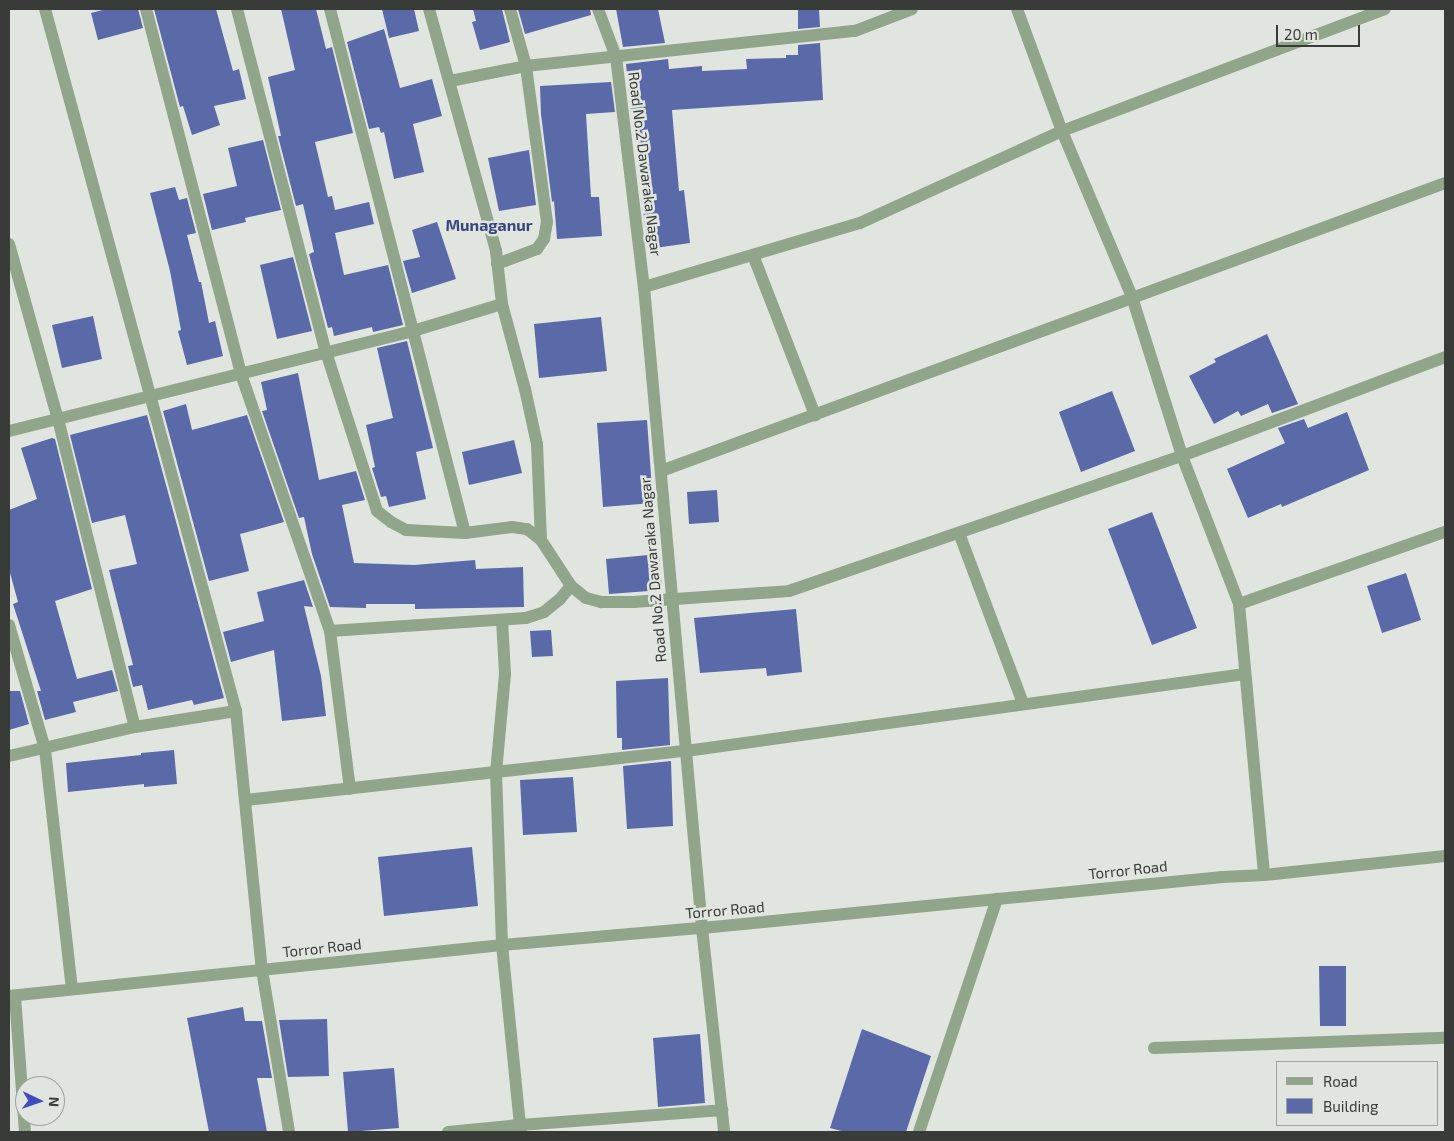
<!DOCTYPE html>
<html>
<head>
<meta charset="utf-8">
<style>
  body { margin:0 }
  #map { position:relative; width:1454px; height:1141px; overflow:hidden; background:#e1e5e0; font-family:"Exo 2",sans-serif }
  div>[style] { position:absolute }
  .building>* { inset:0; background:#5a69a7 }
  .minor>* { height:12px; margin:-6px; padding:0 6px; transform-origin:6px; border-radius:6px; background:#90a58a }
  .tertiary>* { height:12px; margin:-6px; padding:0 6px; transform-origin:6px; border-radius:6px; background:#90a58a }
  span { translate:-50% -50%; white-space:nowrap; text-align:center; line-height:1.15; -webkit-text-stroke:5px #e1e5e0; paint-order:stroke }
  .street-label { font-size:15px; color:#393b39 }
  .neighbourhood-label { font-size:16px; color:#38447f; font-weight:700 }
  .frame { position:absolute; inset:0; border:10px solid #393b39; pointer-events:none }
  .legend { position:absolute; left:1276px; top:1061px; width:162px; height:65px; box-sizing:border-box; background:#e1e5e0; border:1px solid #9ea19d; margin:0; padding:6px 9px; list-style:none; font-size:15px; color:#393b39 }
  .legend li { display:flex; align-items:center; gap:10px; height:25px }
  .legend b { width:25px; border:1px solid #9ea19d }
  .north { position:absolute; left:15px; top:1076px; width:50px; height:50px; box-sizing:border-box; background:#e1e5e0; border:1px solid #9ea19d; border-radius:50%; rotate:93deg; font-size:14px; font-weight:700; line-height:20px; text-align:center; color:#393b39 }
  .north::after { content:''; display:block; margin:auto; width:18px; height:22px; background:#3e4cbf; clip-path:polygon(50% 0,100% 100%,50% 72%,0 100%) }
  .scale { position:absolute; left:1276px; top:25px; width:84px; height:22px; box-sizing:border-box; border:2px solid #393b39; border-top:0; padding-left:6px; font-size:15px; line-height:18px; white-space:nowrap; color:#393b39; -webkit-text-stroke:4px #e1e5e0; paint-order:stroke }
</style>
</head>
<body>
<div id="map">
  <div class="building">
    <div style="clip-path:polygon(106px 9px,138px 9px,143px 28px,98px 40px,91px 13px)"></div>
    <div style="clip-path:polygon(154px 9px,216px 9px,233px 71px,239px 69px,246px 99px,214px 106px,220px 125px,192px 135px,183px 106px,180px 107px)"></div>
    <div style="clip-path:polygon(281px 9px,316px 9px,326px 49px,332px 47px,353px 133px,315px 142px,328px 197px,332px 196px,335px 210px,369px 202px,374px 224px,335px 233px,344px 275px,388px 265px,403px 325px,373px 332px,372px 327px,334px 336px,332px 327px,328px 328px,309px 254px,314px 252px,303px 204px,296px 206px,278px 136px,281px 136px,268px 77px,295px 70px)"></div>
    <div style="clip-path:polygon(382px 9px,414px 9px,419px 31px,389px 38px)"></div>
    <div style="clip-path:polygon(473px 9px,502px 9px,510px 42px,480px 50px,472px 22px,476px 21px)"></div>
    <div style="clip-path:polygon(518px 9px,590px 9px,591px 15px,525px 34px)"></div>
    <div style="clip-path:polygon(616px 9px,658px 9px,665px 43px,623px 47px)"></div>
    <div style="clip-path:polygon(798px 9px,819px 9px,820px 27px,798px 29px)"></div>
    <div style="clip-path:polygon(384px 29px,400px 88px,432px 79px,442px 116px,413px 124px,424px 172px,394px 179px,384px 132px,381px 133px,379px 127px,369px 129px,347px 42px)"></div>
    <div style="clip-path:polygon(820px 43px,823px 100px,672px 110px,679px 191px,684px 190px,690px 243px,648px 249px,641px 196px,643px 196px,636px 111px,631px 112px,626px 64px,668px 59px,669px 69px,702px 66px,702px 71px,747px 69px,746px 59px,786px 58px,786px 55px,798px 55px,798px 45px)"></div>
    <div style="clip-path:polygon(611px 82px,615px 112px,586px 114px,591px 197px,599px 197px,602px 236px,557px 239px,554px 201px,552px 202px,541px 114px,540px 86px)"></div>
    <div style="clip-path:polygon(263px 140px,281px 210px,245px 218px,246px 222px,212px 230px,203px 194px,237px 186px,228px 148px)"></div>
    <div style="clip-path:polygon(529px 150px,536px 205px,499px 211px,488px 158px)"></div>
    <div style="clip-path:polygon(175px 187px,179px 200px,187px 198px,196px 233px,187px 235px,199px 282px,201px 282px,209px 323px,215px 321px,223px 356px,187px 365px,178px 331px,181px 330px,170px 271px,150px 193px)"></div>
    <div style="clip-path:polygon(437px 222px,456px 279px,412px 293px,403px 261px,420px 257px,412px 230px)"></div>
    <div style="clip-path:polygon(293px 257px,312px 331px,277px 339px,260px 265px)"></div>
    <div style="clip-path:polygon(93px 316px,102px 359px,62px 368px,52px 325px)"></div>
    <div style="clip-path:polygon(601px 317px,607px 371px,539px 378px,534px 324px)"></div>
    <div style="clip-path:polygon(1267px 334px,1298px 404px,1272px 413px,1268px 404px,1241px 416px,1238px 411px,1214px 424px,1189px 376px,1216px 362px,1214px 359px)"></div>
    <div style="clip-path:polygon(407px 341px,433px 448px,416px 452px,426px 499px,389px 507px,386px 496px,381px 497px,372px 468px,375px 467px,366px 425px,393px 418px,377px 348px)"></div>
    <div style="clip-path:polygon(298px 373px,319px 480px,356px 471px,365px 500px,342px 505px,354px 563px,414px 565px,475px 560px,476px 569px,523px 567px,524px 607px,415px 609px,415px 604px,366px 604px,366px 608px,330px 607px,312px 554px,304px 517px,299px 518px,262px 411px,267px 410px,261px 382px)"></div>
    <div style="clip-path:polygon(1112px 391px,1135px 451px,1081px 472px,1059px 412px)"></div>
    <div style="clip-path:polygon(186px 404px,192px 430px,247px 415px,284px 522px,240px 534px,249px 571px,209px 581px,163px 411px)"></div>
    <div style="clip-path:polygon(1347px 412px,1369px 470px,1282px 507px,1281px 504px,1248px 518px,1227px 469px,1285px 443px,1278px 428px,1304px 419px,1308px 428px)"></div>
    <div style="clip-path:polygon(147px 415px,224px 698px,194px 705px,192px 700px,148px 710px,142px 685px,133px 687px,128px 666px,133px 665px,109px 570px,137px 564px,125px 515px,92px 523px,70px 435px)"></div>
    <div style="clip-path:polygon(647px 420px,653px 503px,603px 507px,597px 423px)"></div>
    <div style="clip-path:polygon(52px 438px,55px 439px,92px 589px,55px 601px,77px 679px,112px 670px,118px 691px,73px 702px,76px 712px,45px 720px,37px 691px,41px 691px,13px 604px,18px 602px,9px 569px,9px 510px,37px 499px,21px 448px)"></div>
    <div style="clip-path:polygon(514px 440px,522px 473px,469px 485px,462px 452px)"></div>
    <div style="clip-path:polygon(717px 490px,719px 522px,689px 524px,687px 492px)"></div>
    <div style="clip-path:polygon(1152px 512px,1197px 628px,1152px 645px,1108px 529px)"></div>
    <div style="clip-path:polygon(659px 554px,662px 590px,609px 594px,606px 559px)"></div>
    <div style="clip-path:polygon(1406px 573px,1421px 620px,1382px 633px,1367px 586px)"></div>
    <div style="clip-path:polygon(304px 580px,313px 607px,304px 606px,321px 676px,326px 716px,282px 721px,274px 650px,231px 662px,223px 632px,264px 621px,257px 592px)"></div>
    <div style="clip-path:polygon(796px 609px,802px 672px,767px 676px,766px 668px,700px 673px,694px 618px)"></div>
    <div style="clip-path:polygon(551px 630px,553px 656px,532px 657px,530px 631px)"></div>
    <div style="clip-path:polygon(668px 678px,670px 745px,622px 750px,622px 738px,617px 738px,616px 681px)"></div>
    <div style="clip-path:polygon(9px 691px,20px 691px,29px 724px,9px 730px)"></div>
    <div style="clip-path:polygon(174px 750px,177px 784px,144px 787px,144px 784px,68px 792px,66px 763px,141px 755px,141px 753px)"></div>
    <div style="clip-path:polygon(671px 761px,673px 826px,627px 829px,623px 766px)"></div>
    <div style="clip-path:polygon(573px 777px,577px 832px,523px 835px,520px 780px)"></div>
    <div style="clip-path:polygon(472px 847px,478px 906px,384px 916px,378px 857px)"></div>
    <div style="clip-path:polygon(1319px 966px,1346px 966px,1346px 1026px,1320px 1026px)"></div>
    <div style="clip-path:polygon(243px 1007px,245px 1021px,262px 1021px,272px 1078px,257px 1078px,267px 1132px,209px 1132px,187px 1018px)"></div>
    <div style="clip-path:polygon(327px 1019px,329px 1076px,288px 1077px,279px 1020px)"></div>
    <div style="clip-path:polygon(862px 1029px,931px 1056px,906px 1132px,845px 1132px,830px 1128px)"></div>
    <div style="clip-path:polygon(700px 1034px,705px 1103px,658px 1107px,653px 1038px)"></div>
    <div style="clip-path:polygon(394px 1068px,399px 1128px,348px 1132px,343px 1072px)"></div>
  </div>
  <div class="minor">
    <div style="left:45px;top:9px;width:728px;rotate:74.78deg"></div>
    <div style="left:236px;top:711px;width:260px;rotate:84.3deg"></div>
    <div style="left:262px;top:970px;width:164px;rotate:80.5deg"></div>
    <div style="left:146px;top:9px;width:377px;rotate:75.4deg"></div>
    <div style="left:241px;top:374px;width:272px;rotate:70.9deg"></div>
    <div style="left:330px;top:631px;width:196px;rotate:-3.8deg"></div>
    <div style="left:526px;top:618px;width:19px;rotate:-18deg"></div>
    <div style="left:544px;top:612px;width:21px;rotate:-39deg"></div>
    <div style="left:560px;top:599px;width:17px;rotate:-50deg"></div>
    <div style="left:237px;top:9px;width:354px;rotate:75.5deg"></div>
    <div style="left:326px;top:352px;width:167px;rotate:72.2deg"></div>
    <div style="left:377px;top:511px;width:18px;rotate:38deg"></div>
    <div style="left:391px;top:522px;width:17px;rotate:28deg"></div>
    <div style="left:406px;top:530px;width:59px;rotate:2.9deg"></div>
    <div style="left:465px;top:533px;width:47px;rotate:-7.3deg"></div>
    <div style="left:512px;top:527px;width:15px;rotate:8deg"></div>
    <div style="left:527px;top:529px;width:18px;rotate:38deg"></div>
    <div style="left:541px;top:540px;width:55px;rotate:56.9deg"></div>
    <div style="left:571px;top:586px;width:19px;rotate:39deg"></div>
    <div style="left:586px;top:598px;width:16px;rotate:15deg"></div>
    <div style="left:601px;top:602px;width:32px"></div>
    <div style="left:633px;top:602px;width:156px;rotate:-4deg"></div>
    <div style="left:789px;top:591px;width:416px;rotate:-19deg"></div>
    <div style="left:1182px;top:456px;width:281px;rotate:-20.6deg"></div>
    <div style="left:330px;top:9px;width:541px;rotate:75.55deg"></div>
    <div style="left:429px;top:9px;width:251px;rotate:74.5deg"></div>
    <div style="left:496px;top:251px;width:53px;rotate:83.5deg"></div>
    <div style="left:502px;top:304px;width:88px;rotate:74.9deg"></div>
    <div style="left:525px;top:389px;width:56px;rotate:77.7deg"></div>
    <div style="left:537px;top:444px;width:96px;rotate:87.6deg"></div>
    <div style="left:598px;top:9px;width:51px;rotate:69.4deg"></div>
    <div style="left:616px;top:57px;width:232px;rotate:83.1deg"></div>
    <div style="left:644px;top:287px;width:644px;rotate:84.83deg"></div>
    <div style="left:702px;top:928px;width:205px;rotate:83.8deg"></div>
    <div style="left:1017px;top:9px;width:130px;rotate:69.8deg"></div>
    <div style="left:1062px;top:131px;width:180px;rotate:67.1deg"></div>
    <div style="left:1132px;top:297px;width:167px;rotate:72.5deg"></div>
    <div style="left:1182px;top:456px;width:159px;rotate:68.9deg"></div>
    <div style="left:1239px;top:604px;width:272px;rotate:84.7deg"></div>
    <div style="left:450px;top:81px;width:77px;rotate:-11.2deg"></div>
    <div style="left:526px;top:66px;width:331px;rotate:-6.1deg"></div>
    <div style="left:855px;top:31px;width:61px;rotate:-21.1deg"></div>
    <div style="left:9px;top:244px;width:182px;rotate:74.4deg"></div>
    <div style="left:58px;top:419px;width:317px;rotate:76deg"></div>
    <div style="left:753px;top:255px;width:172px;rotate:68.8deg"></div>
    <div style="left:497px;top:264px;width:43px;rotate:-20.6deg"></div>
    <div style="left:537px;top:249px;width:12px;rotate:-55deg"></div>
    <div style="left:544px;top:239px;width:17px;rotate:-80deg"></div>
    <div style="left:547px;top:222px;width:157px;rotate:-97.7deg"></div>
    <div style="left:526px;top:66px;width:59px;rotate:-105.7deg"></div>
    <div style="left:644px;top:287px;width:225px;rotate:-16.5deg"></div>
    <div style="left:860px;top:223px;width:222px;rotate:-24.5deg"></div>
    <div style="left:1062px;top:131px;width:345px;rotate:-20.7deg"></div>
    <div style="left:9px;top:431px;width:416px;rotate:-13.9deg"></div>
    <div style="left:413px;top:331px;width:93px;rotate:-16.9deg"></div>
    <div style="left:661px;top:471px;width:835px;rotate:-20.17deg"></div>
    <div style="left:959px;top:533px;width:182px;rotate:69.4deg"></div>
    <div style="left:1239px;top:604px;width:218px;rotate:-19.3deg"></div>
    <div style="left:502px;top:620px;width:54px;rotate:86.8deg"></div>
    <div style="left:505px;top:674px;width:98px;rotate:95.2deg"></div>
    <div style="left:496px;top:772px;width:173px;rotate:88deg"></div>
    <div style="left:502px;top:945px;width:181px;rotate:84.3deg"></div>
    <div style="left:520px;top:1125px;width:203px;rotate:-4.2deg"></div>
    <div style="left:9px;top:625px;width:129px;rotate:73.8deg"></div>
    <div style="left:45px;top:749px;width:241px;rotate:83.6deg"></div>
    <div style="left:330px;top:631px;width:159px;rotate:82.8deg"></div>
    <div style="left:9px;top:756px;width:129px;rotate:-13deg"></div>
    <div style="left:135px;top:727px;width:102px;rotate:-9deg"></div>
    <div style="left:246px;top:800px;width:443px;rotate:-6.4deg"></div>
    <div style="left:686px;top:751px;width:564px;rotate:-7.84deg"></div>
    <div style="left:15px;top:996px;width:136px;rotate:85.8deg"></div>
    <div style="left:1154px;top:1048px;width:291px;rotate:-2deg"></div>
    <div style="left:448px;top:1132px;width:72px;rotate:-5.6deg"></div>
    <div style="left:520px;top:1125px;width:7px;rotate:82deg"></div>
    <div style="left:919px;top:1132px;width:246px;rotate:-71.5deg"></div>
  </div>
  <div class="tertiary">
    <div style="left:9px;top:996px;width:496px;rotate:-5.9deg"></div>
    <div style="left:502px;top:945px;width:201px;rotate:-4.9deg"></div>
    <div style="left:702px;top:928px;width:523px;rotate:-5.59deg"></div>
    <div style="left:1223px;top:877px;width:41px;rotate:-2.8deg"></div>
    <div style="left:1264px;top:875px;width:182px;rotate:-6deg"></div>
  </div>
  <div class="street-label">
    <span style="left:645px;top:164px;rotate:83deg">Road No.2 Dawaraka Nagar</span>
    <span style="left:653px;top:570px;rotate:-95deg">Road No.2 Dawaraka Nagar</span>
    <span style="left:1128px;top:870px;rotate:-6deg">Torror Road</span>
    <span style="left:725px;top:910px;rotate:-5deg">Torror Road</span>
    <span style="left:322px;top:948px;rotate:-6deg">Torror Road</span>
  </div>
  <div class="neighbourhood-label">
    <span style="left:489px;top:225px">Munaganur</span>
  </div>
  <div class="frame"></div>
  <ul class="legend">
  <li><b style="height:6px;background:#90a58a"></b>Road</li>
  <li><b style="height:14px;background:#5a69a7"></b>Building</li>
  </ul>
  <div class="north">N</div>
  <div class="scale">20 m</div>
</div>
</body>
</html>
